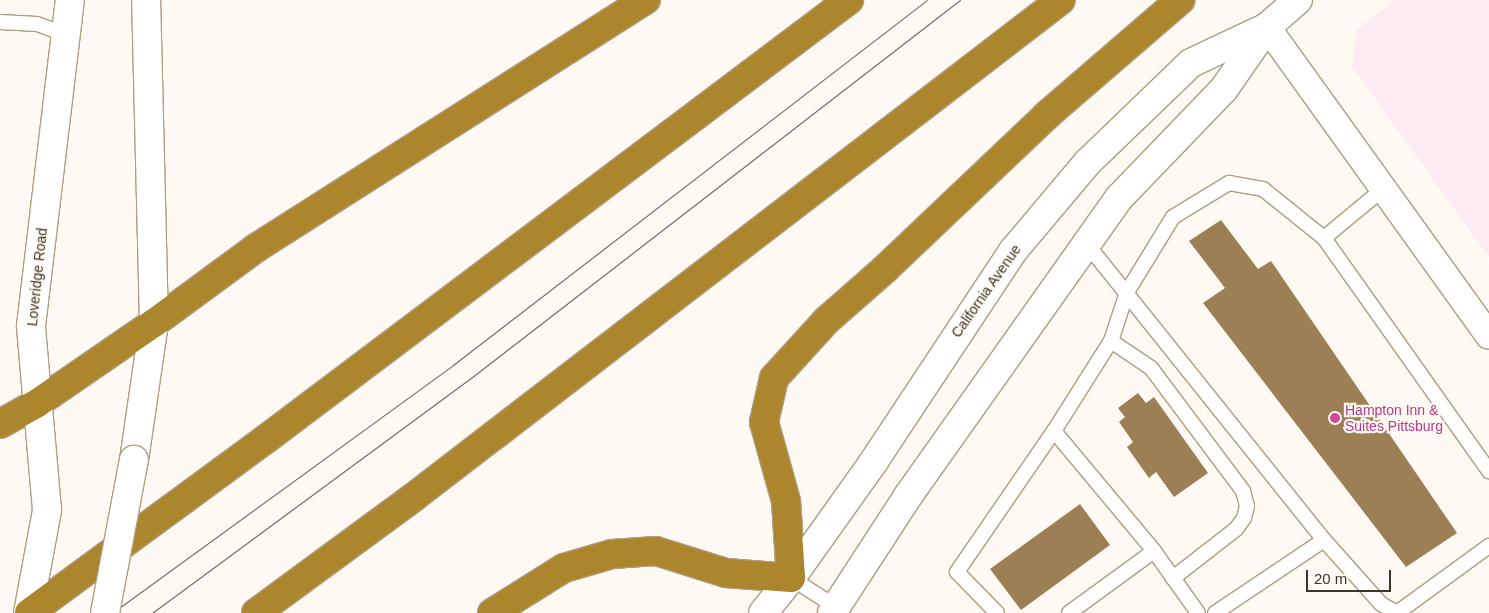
<!DOCTYPE html>
<html>
<head>
<meta charset="utf-8">
<style>
  body { margin:0 }
  #map { position:relative; width:1489px; height:613px; overflow:hidden; background:#fefaf3; font-family:Arial,sans-serif }
  div>[style] { position:absolute }
  .education>* { inset:0; background:#feeaf2 }
  .building>* { inset:0; background:#9d7f55 }
  .roads { filter:drop-shadow(1px 0 #b19c7f) drop-shadow(-1px 0 #b19c7f) drop-shadow(0 1px #b19c7f) drop-shadow(0 -1px #b19c7f) }
  .service>* { height:14px; margin:-7px; padding:0 7px; transform-origin:7px; border-radius:7px; background:#fff }
  .minor>* { height:26px; margin:-13px; padding:0 13px; transform-origin:13px; border-radius:13px; background:#fff }
  .secondary>* { height:28px; margin:-14px; padding:0 14px; transform-origin:14px; border-radius:14px; background:#fff }
  .motorway>* { height:28px; margin:-14px; padding:0 14px; transform-origin:14px; border-radius:14px; background:#ac862d }
  .tram>* { height:1px; margin:-0.5px; padding:0 0.5px; transform-origin:0.5px; border-radius:0.5px; background:#6c655a }
  .bridges { filter:drop-shadow(1px 0 #b19c7f) drop-shadow(-1px 0 #b19c7f) drop-shadow(0 1px #b19c7f) drop-shadow(0 -1px #b19c7f) }
  .secondary-bridge>* { height:28px; margin:-14px; padding:0 14px; transform-origin:14px; border-radius:14px; background:#fff }
  .dots>* { width:14px; height:14px; translate:-50% -50%; box-sizing:border-box; border:2px solid #fefaf3; border-radius:50% }
  span { translate:-50% -50%; white-space:nowrap; text-align:center; line-height:1.15; -webkit-text-stroke:4.5px #fefaf3; paint-order:stroke }
  .street-label { font-size:14px; color:#3d3529 }
  .hotel-label { font-size:14px; color:#b23c85 }
  .left { translate:0 -50%; text-align:left }
  .scale { position:absolute; left:1306px; top:570px; width:85px; height:22px; box-sizing:border-box; border:2px solid #3d3529; border-top:0; padding-left:6px; font-size:15px; line-height:18px; white-space:nowrap; color:#3d3529; -webkit-text-stroke:4px #fefaf3; paint-order:stroke }
</style>
</head>
<body>
<div id="map">
  <div class="education">
    <div style="clip-path:polygon(1395px 0,1489px 0,1489px 257px,1352px 66px,1357px 30px)"></div>
  </div>
  <div class="building">
    <div style="clip-path:polygon(1221px 220px,1258px 269px,1271px 261px,1457px 533px,1406px 567px,1203px 303px,1225px 288px,1189px 241px)"></div>
    <div style="clip-path:polygon(1138px 393px,1146px 403px,1154px 397px,1208px 473px,1174px 497px,1156px 472px,1149px 478px,1127px 447px,1133px 442px,1119px 422px,1125px 417px,1118px 408px)"></div>
    <div style="clip-path:polygon(1080px 504px,1110px 545px,1021px 610px,990px 569px)"></div>
  </div>
  <div class="roads">
    <div class="service">
      <div style="left:0;top:22px;width:37px;rotate:3deg"></div>
      <div style="left:37px;top:24px;width:30px;rotate:20deg"></div>
      <div style="left:1324px;top:238px;width:77px;rotate:-39.7deg"></div>
      <div style="left:1086px;top:243px;width:381px;rotate:51.3deg"></div>
      <div style="left:1324px;top:540px;width:86px;rotate:48.3deg"></div>
      <div style="left:1381px;top:604px;width:18px;rotate:29deg"></div>
      <div style="left:1397px;top:613px;width:114px;rotate:-36.1deg"></div>
      <div style="left:1111px;top:341px;width:48px;rotate:34deg"></div>
      <div style="left:1151px;top:368px;width:154px;rotate:53.2deg"></div>
      <div style="left:1243px;top:491px;width:16px;rotate:75deg"></div>
      <div style="left:1247px;top:506px;width:12px;rotate:104deg"></div>
      <div style="left:1244px;top:518px;width:14px;rotate:126deg"></div>
      <div style="left:1236px;top:529px;width:80px;rotate:142.1deg"></div>
      <div style="left:1054px;top:431px;width:156px;rotate:50.2deg"></div>
      <div style="left:1154px;top:551px;width:76px;rotate:54.6deg"></div>
      <div style="left:791px;top:578px;width:57px;rotate:32.9deg"></div>
      <div style="left:997px;top:613px;width:57px;rotate:-134.3deg"></div>
      <div style="left:957px;top:572px;width:171px;rotate:-55.5deg"></div>
      <div style="left:1054px;top:431px;width:107px;rotate:-57.7deg"></div>
      <div style="left:1111px;top:341px;width:52px;rotate:-71.9deg"></div>
      <div style="left:1127px;top:292px;width:88px;rotate:-58.5deg"></div>
      <div style="left:1173px;top:217px;width:66px;rotate:-31.3deg"></div>
      <div style="left:1229px;top:183px;width:35px;rotate:10deg"></div>
      <div style="left:1263px;top:189px;width:78px;rotate:38.8deg"></div>
      <div style="left:1324px;top:238px;width:286px;rotate:54.7deg"></div>
      <div style="left:1069px;top:613px;width:105px;rotate:-36.1deg"></div>
      <div style="left:1215px;top:613px;width:131px;rotate:-33.8deg"></div>
    </div>
    <div class="minor">
      <div style="left:1267px;top:27px;width:380px;rotate:54.3deg"></div>
    </div>
    <div class="secondary">
      <div style="left:134px;top:460px;width:138px;rotate:-81.7deg"></div>
      <div style="left:154px;top:323px;width:323px;rotate:-91.4deg"></div>
      <div style="left:28px;top:613px;width:105px;rotate:-79.5deg"></div>
      <div style="left:47px;top:510px;width:185px;rotate:-95deg"></div>
      <div style="left:31px;top:326px;width:328px;rotate:-83.2deg"></div>
      <div style="left:763px;top:613px;width:45px;rotate:-51.3deg"></div>
      <div style="left:791px;top:578px;width:143px;rotate:-54.6deg"></div>
      <div style="left:874px;top:461px;width:252px;rotate:-56.5deg"></div>
      <div style="left:1013px;top:251px;width:115px;rotate:-49.9deg"></div>
      <div style="left:1087px;top:163px;width:144px;rotate:-43.9deg"></div>
      <div style="left:1191px;top:63px;width:84px;rotate:-25.3deg"></div>
      <div style="left:832px;top:613px;width:140px;rotate:-57deg"></div>
      <div style="left:908px;top:496px;width:365px;rotate:-54.7deg"></div>
      <div style="left:1119px;top:198px;width:151px;rotate:-46.1deg"></div>
      <div style="left:1224px;top:89px;width:75px;rotate:-55.3deg"></div>
      <div style="left:1267px;top:27px;width:41px;rotate:-41.1deg"></div>
    </div>
    <div class="motorway">
      <div style="left:0;top:424px;width:41px;rotate:-29.1deg"></div>
      <div style="left:36px;top:404px;width:143px;rotate:-34.5deg"></div>
      <div style="left:154px;top:323px;width:127px;rotate:-36.3deg"></div>
      <div style="left:256px;top:248px;width:462px;rotate:-32.5deg"></div>
      <div style="left:29px;top:613px;width:294px;rotate:-36.3deg"></div>
      <div style="left:266px;top:439px;width:730px;rotate:-36.98deg"></div>
      <div style="left:256px;top:613px;width:197px;rotate:-36.3deg"></div>
      <div style="left:415px;top:496px;width:814px;rotate:-37.52deg"></div>
      <div style="left:492px;top:613px;width:85px;rotate:-32deg"></div>
      <div style="left:564px;top:568px;width:50px;rotate:-16.3deg"></div>
      <div style="left:612px;top:554px;width:44px;rotate:-3.9deg"></div>
      <div style="left:656px;top:551px;width:73px;rotate:17.4deg"></div>
      <div style="left:726px;top:573px;width:65px;rotate:4.4deg"></div>
      <div style="left:791px;top:578px;width:77px;rotate:-93.7deg"></div>
      <div style="left:786px;top:501px;width:82px;rotate:-105.6deg"></div>
      <div style="left:764px;top:422px;width:45px;rotate:-77.2deg"></div>
      <div style="left:774px;top:378px;width:79px;rotate:-47.6deg"></div>
      <div style="left:827px;top:320px;width:77px;rotate:-41.3deg"></div>
      <div style="left:885px;top:269px;width:224px;rotate:-43.5deg"></div>
      <div style="left:1047px;top:115px;width:176px;rotate:-40.8deg"></div>
    </div>
  </div>
  <div class="tram">
    <div style="left:112px;top:613px;width:422px;rotate:-36deg"></div>
    <div style="left:453px;top:365px;width:598px;rotate:-37.6deg"></div>
    <div style="left:152px;top:613px;width:391px;rotate:-36.4deg"></div>
    <div style="left:467px;top:381px;width:623px;rotate:-37.7deg"></div>
  </div>
  <div class="bridges">
    <div class="secondary-bridge">
      <div style="left:105px;top:613px;width:156px;rotate:-79.3deg"></div>
    </div>
  </div>
  <div class="dots">
    <div style="left:1335px;top:418px;background:#d1479c"></div>
  </div>
  <div class="street-label">
    <span style="left:37px;top:277px;rotate:-84deg">Loveridge Road</span>
    <span style="left:986px;top:291px;rotate:-55deg">California Avenue</span>
  </div>
  <div class="hotel-label">
    <span class="left" style="left:1345px;top:418px">Hampton Inn &amp;<br>Suites Pittsburg</span>
  </div>
  <div class="scale">20 m</div>
</div>
</body>
</html>
